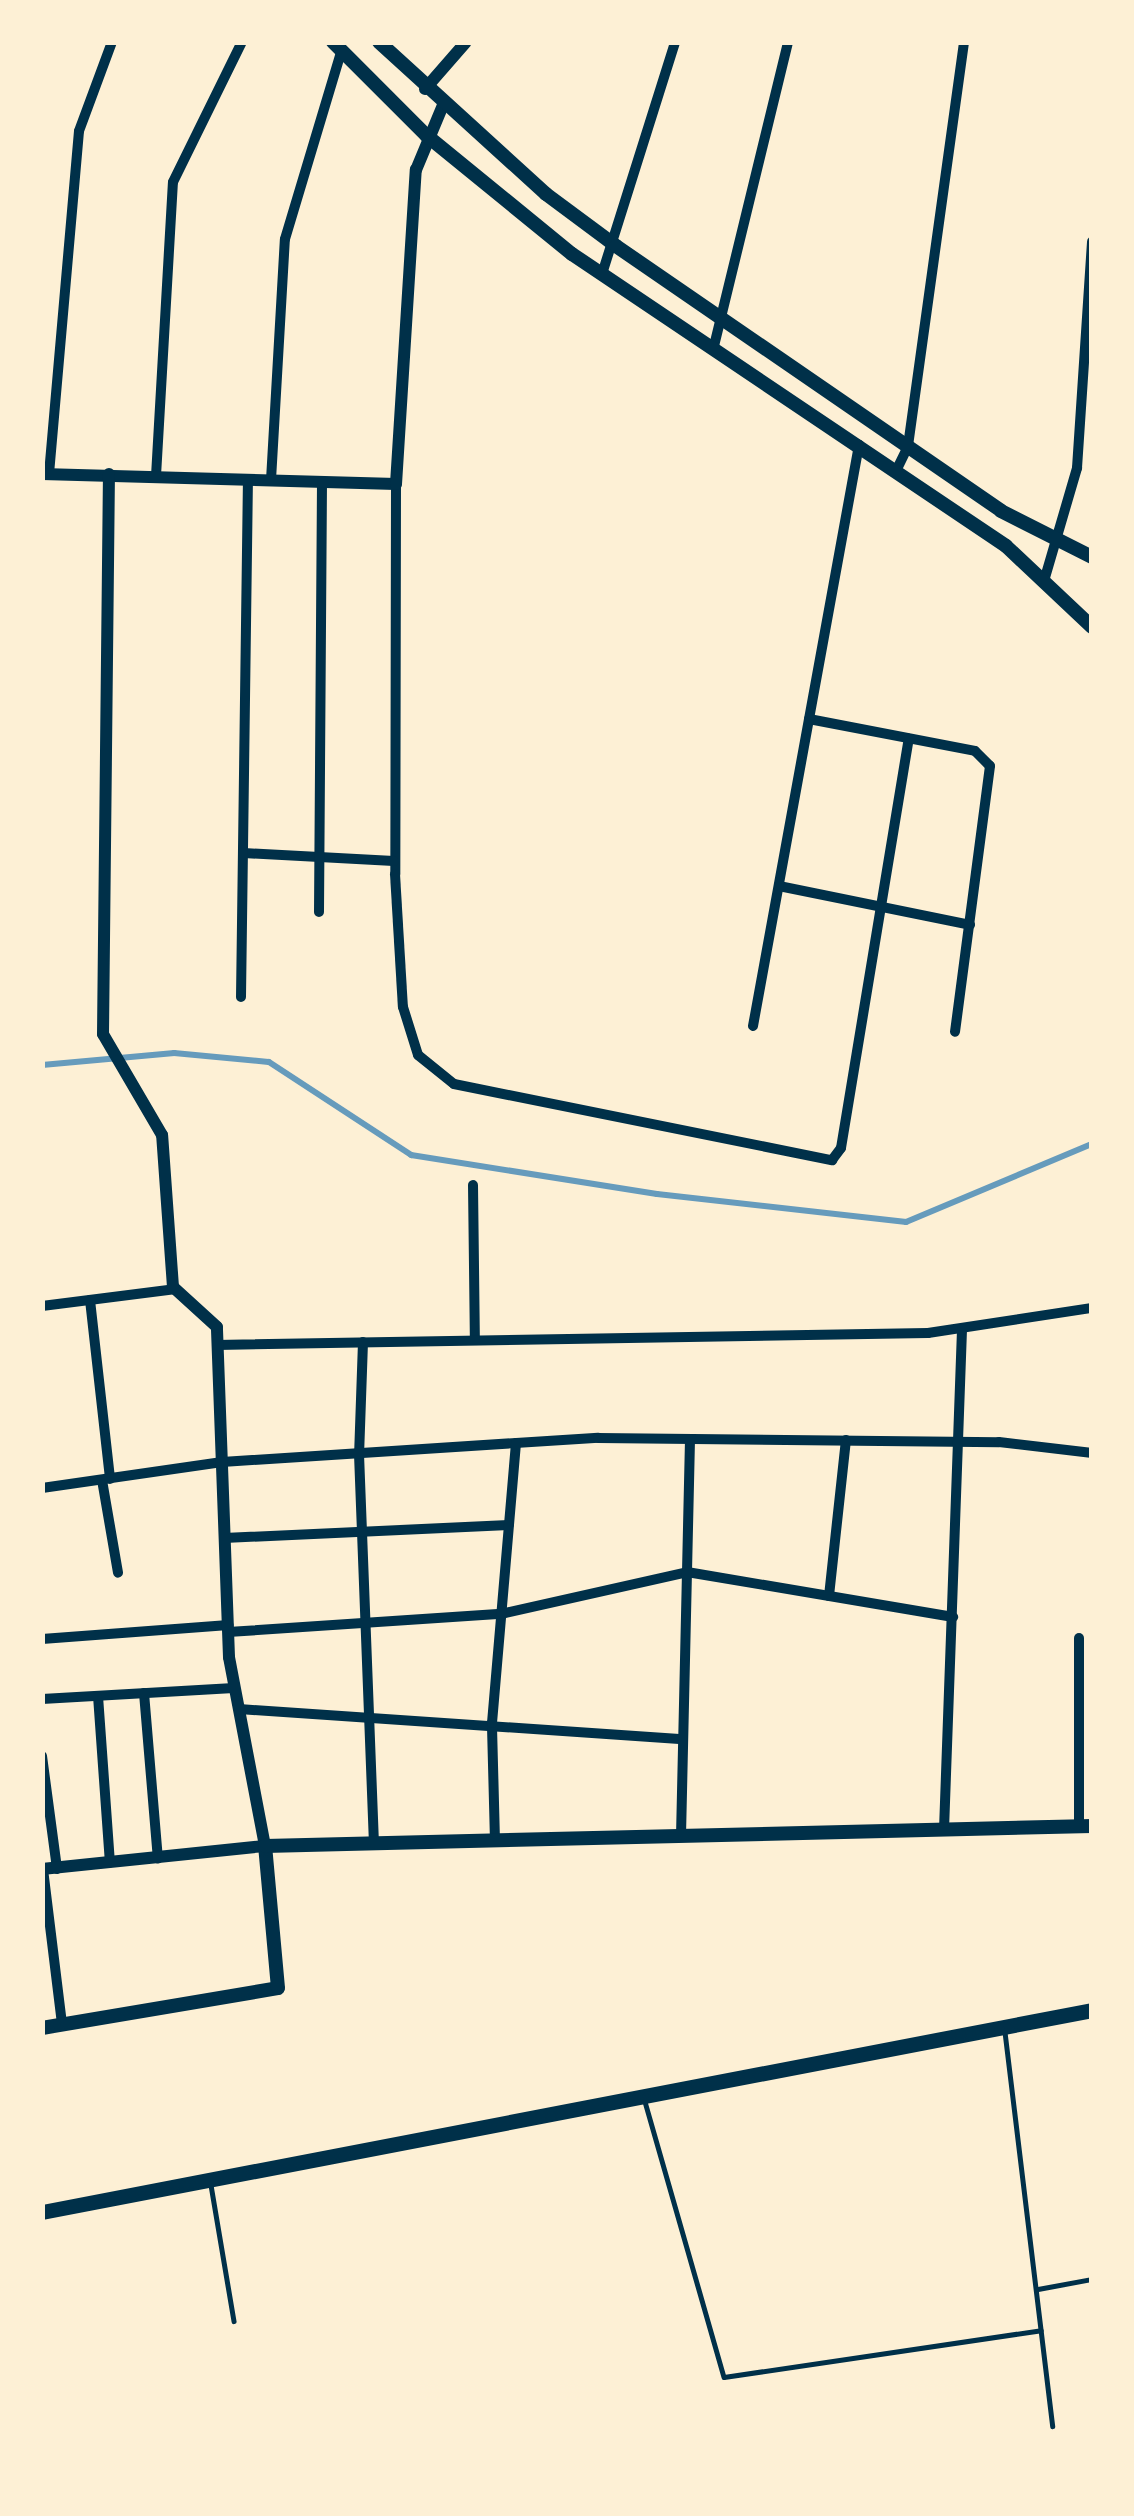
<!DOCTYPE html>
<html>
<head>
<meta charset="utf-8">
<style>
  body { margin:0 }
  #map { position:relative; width:1134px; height:2516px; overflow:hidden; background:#fdf0d5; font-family:Commissioner,sans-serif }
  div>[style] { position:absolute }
  .stream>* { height:6px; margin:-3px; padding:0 3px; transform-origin:3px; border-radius:3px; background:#669bbc }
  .service>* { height:4.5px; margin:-2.25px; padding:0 2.25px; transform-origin:2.25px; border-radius:2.25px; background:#003049 }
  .minor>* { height:10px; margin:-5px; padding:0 5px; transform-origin:5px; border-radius:5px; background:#003049 }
  .tertiary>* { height:12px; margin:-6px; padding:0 6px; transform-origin:6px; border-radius:6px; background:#003049 }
  .secondary>* { height:14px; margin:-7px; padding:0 7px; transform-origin:7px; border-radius:7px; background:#003049 }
  .primary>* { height:15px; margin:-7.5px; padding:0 7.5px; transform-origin:7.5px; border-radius:7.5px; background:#003049 }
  span { translate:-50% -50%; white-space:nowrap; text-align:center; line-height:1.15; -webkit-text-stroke:10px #fdf0d5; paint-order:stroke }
  .frame { position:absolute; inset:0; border:45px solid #fdf0d5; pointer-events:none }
</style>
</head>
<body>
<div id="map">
  <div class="stream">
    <div style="left:42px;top:1065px;width:133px;rotate:-5.2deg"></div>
    <div style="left:174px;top:1053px;width:95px;rotate:5.4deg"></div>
    <div style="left:269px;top:1062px;width:170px;rotate:33.2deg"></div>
    <div style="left:411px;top:1155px;width:249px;rotate:9deg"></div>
    <div style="left:657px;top:1194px;width:251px;rotate:6.4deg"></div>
    <div style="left:906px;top:1222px;width:202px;rotate:-22.8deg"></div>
  </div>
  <div class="service">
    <div style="left:1005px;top:2032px;width:397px;rotate:83.1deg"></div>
    <div style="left:644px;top:2098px;width:290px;rotate:74deg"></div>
    <div style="left:724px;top:2377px;width:320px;rotate:-8.4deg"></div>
    <div style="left:211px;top:2185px;width:138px;rotate:80.4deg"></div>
    <div style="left:1038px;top:2289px;width:55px;rotate:-10.5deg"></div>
  </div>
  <div class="minor">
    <div style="left:602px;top:274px;width:243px;rotate:-72.5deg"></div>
    <div style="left:714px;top:346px;width:313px;rotate:-76.3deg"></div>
    <div style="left:896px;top:471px;width:28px;rotate:-64deg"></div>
    <div style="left:908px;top:446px;width:408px;rotate:-82.1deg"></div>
    <div style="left:49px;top:474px;width:344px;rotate:-85deg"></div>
    <div style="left:79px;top:131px;width:95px;rotate:-69.7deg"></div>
    <div style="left:156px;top:476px;width:294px;rotate:-86.7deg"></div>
    <div style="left:173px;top:182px;width:156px;rotate:-63.8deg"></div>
    <div style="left:271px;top:480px;width:241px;rotate:-86.7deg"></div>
    <div style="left:285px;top:239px;width:195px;rotate:-73.3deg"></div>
    <div style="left:396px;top:484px;width:390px;rotate:90.1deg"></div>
    <div style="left:395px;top:874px;width:133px;rotate:86.6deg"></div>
    <div style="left:403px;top:1007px;width:50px;rotate:72.6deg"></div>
    <div style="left:418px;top:1055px;width:46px;rotate:38.9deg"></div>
    <div style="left:454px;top:1084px;width:386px;rotate:11.4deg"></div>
    <div style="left:832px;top:1160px;width:15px;rotate:-53deg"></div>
    <div style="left:841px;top:1148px;width:415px;rotate:-80.6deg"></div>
    <div style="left:1044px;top:581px;width:118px;rotate:-73.7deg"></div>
    <div style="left:1077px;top:468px;width:227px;rotate:-86.2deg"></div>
    <div style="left:809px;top:719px;width:169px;rotate:10.9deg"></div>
    <div style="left:975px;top:751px;width:21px;rotate:45deg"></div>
    <div style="left:990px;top:766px;width:268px;rotate:97.5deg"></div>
    <div style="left:244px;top:853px;width:150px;rotate:3.1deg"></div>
    <div style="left:779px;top:886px;width:195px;rotate:11.5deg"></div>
    <div style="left:319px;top:912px;width:430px;rotate:-89.6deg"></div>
    <div style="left:241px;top:997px;width:518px;rotate:-89.23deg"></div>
    <div style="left:753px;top:1026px;width:591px;rotate:-79.66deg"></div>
    <div style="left:473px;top:1185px;width:155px;rotate:89.3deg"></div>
    <div style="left:90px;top:1300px;width:180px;rotate:83.6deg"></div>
    <div style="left:42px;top:1306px;width:135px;rotate:-7.2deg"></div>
    <div style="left:363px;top:1342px;width:112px;rotate:92deg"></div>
    <div style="left:359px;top:1454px;width:390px;rotate:87.8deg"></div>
    <div style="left:217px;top:1345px;width:711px;rotate:-0.97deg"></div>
    <div style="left:928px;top:1333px;width:166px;rotate:-8.7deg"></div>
    <div style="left:102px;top:1480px;width:94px;rotate:80.2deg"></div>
    <div style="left:42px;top:1488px;width:182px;rotate:-8.2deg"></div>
    <div style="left:222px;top:1462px;width:377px;rotate:-3.7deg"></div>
    <div style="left:598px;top:1438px;width:401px;rotate:0.6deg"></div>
    <div style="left:999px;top:1442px;width:94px;rotate:6.7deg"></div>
    <div style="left:224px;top:1538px;width:285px;rotate:-2.6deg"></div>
    <div style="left:829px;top:1596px;width:157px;rotate:-83.8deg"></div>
    <div style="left:228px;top:1632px;width:274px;rotate:-3.8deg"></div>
    <div style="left:501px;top:1614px;width:191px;rotate:-12.7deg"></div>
    <div style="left:687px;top:1572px;width:270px;rotate:9.6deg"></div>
    <div style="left:42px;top:1639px;width:187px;rotate:-4.3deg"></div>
    <div style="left:144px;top:1693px;width:166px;rotate:85.2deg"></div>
    <div style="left:98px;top:1696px;width:167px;rotate:85.9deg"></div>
    <div style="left:42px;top:1699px;width:192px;rotate:-3.3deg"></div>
    <div style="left:239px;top:1709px;width:445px;rotate:3.9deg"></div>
    <div style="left:42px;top:1756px;width:114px;rotate:82.4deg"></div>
    <div style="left:1079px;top:1826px;width:188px;rotate:-90deg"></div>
    <div style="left:944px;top:1830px;width:501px;rotate:-87.94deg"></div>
    <div style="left:681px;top:1836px;width:397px;rotate:-88.7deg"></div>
    <div style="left:495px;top:1841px;width:118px;rotate:-91.5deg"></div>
    <div style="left:492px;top:1723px;width:281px;rotate:-85.1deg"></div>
    <div style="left:43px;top:1869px;width:156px;rotate:83deg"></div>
  </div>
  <div class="tertiary">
    <div style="left:425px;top:89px;width:62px;rotate:-48.9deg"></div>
    <div style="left:42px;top:474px;width:354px;rotate:1.6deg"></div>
    <div style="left:396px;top:484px;width:315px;rotate:-86.4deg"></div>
    <div style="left:416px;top:170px;width:70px;rotate:-67.4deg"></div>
    <div style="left:42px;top:1869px;width:224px;rotate:-5.9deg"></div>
    <div style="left:265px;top:1846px;width:192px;rotate:-100.8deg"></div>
    <div style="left:229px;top:1657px;width:330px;rotate:-92.1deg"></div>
    <div style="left:217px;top:1327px;width:59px;rotate:-137.7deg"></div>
    <div style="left:173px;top:1287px;width:152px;rotate:-94.1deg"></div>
    <div style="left:162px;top:1135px;width:117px;rotate:-120.3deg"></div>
    <div style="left:103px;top:1034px;width:560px;rotate:-89.39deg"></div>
  </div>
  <div class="secondary">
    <div style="left:333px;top:42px;width:132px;rotate:45deg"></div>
    <div style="left:426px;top:135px;width:188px;rotate:39.2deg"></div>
    <div style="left:572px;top:254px;width:523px;rotate:33.93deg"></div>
    <div style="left:1006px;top:546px;width:118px;rotate:43.3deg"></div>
    <div style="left:379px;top:42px;width:226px;rotate:42.3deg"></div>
    <div style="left:546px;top:194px;width:87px;rotate:36.6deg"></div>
    <div style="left:616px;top:246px;width:467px;rotate:34.5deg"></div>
    <div style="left:1001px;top:511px;width:102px;rotate:26.8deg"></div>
    <div style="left:42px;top:2028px;width:239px;rotate:-9.6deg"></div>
    <div style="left:278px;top:1988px;width:143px;rotate:-95.2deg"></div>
    <div style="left:265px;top:1846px;width:827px;rotate:-1.39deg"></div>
  </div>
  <div class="primary">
    <div style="left:42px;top:2212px;width:1069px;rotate:-10.89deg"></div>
  </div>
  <div class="frame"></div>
</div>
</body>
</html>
